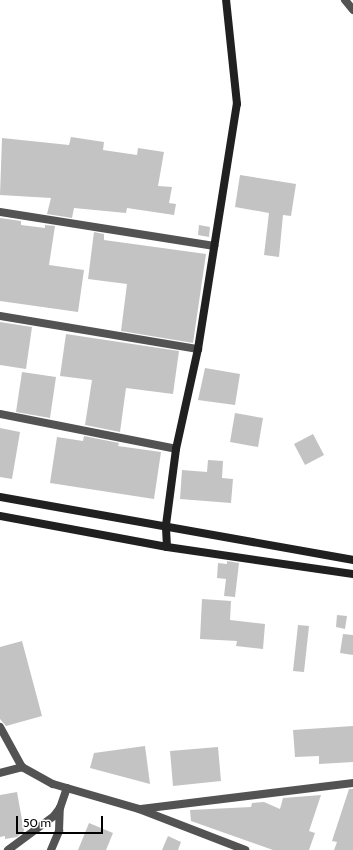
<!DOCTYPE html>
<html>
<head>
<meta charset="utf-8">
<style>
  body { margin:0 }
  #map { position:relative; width:353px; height:850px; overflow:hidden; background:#fff; font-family:Cabin,sans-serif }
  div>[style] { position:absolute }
  .building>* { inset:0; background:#c3c3c3 }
  .minor>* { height:8px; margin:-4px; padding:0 4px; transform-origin:4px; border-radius:4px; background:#535353 }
  .secondary>* { height:8px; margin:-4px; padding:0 4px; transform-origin:4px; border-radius:4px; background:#202020 }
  span { translate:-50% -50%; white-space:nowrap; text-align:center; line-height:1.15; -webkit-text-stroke:4px #fff; paint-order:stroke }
  .scale { position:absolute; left:16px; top:816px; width:87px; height:18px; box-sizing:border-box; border:2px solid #000; border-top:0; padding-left:5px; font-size:12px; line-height:14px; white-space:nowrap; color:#000; -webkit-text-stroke:3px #fff; paint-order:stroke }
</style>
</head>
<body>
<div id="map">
  <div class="building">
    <div style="clip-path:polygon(71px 137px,104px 142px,103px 150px,137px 155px,138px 148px,164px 152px,158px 186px,172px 187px,169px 203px,176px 204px,174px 215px,127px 208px,126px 213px,74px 208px,72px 218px,47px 214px,51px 198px,0 195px,2px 138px,69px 145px)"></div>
    <div style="clip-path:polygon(240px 175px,296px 184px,291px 216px,283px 215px,279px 257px,264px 255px,269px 213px,235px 207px)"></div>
    <div style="clip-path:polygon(0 218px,21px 221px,21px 225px,45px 228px,45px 225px,55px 226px,49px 265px,84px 270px,78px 312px,0 301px)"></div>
    <div style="clip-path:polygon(199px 225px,210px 227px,209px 237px,198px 235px)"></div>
    <div style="clip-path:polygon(94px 232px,104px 234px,104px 240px,206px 254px,193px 343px,121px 331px,127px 284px,88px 279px)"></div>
    <div style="clip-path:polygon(0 322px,32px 327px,26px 369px,0 365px)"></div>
    <div style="clip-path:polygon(66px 334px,179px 351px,173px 394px,126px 388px,120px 432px,85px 425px,92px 380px,60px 376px)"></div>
    <div style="clip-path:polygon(205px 368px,240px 374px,235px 405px,198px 400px)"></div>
    <div style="clip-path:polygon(22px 372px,56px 377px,50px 418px,16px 412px)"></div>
    <div style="clip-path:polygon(235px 413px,263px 418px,258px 447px,230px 442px)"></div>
    <div style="clip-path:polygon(0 428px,20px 432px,12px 479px,0 477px)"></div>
    <div style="clip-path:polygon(313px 434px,324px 455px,305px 465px,294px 444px)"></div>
    <div style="clip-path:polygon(84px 436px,119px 443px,118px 446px,161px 452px,154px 499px,50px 483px,57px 437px,83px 441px)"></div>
    <div style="clip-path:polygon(208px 460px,223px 461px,222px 478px,233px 479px,231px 503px,180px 499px,182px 470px,207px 472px)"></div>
    <div style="clip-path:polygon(227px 561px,239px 563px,235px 597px,224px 596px,226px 579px,217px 578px,218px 563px,227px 564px)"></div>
    <div style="clip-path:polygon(202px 599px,231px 601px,230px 620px,265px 624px,263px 649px,236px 646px,237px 641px,200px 639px)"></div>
    <div style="clip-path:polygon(337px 615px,347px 616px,345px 629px,336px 627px)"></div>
    <div style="clip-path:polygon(298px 625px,309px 626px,304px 672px,293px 671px)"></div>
    <div style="clip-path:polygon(343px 634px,353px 635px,353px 655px,340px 653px)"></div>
    <div style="clip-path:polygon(22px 641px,42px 716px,6px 726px,0 719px,0 647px)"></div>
    <div style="clip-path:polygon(353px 726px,353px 762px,319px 764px,319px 756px,295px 757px,293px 730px)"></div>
    <div style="clip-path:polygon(145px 746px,150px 784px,90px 768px,94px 753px)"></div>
    <div style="clip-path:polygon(218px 747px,221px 781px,173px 786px,170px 751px)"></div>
    <div style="clip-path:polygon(349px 789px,353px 789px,353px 850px,334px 850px,337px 842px,332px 841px)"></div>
    <div style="clip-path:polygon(17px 792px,24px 831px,17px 837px,5px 839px,5px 836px,0 837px,0 795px)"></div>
    <div style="clip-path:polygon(321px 795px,309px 831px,315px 833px,309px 850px,273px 850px,191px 821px,190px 810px,251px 807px,252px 803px,264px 802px,280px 809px,283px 798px)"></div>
    <div style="clip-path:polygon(89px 823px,113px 833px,106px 850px,78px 850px)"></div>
    <div style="clip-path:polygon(168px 836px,181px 842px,178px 850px,162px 850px)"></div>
  </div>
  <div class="minor">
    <div style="left:345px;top:0;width:13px;rotate:51deg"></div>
    <div style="left:0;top:212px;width:217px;rotate:9deg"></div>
    <div style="left:0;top:316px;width:201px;rotate:9.5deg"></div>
    <div style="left:0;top:414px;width:179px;rotate:11.2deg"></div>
    <div style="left:0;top:727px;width:46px;rotate:61.2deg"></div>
    <div style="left:0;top:773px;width:23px;rotate:-15deg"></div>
    <div style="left:22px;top:767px;width:35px;rotate:29deg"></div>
    <div style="left:53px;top:784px;width:90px;rotate:16.2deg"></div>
    <div style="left:139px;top:809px;width:114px;rotate:21.1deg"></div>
    <div style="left:141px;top:809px;width:214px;rotate:-7deg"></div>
    <div style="left:8px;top:850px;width:57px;rotate:-36.5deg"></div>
    <div style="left:54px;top:816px;width:10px;rotate:-53deg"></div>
    <div style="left:60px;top:808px;width:21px;rotate:-71deg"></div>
    <div style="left:51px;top:850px;width:21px;rotate:-67deg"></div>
    <div style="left:59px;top:831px;width:23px;rotate:-88deg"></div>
  </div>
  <div class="secondary">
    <div style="left:0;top:497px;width:359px;rotate:10.1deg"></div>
    <div style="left:0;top:516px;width:170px;rotate:10.5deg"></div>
    <div style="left:167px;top:547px;width:188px;rotate:8.3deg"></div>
    <div style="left:167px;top:547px;width:22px;rotate:-93deg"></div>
    <div style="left:166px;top:525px;width:77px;rotate:-82.5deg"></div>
    <div style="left:176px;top:449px;width:102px;rotate:-77.6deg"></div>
    <div style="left:198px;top:349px;width:248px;rotate:-81deg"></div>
    <div style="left:237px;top:104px;width:105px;rotate:-96deg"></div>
  </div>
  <div class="scale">50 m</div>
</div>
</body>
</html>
